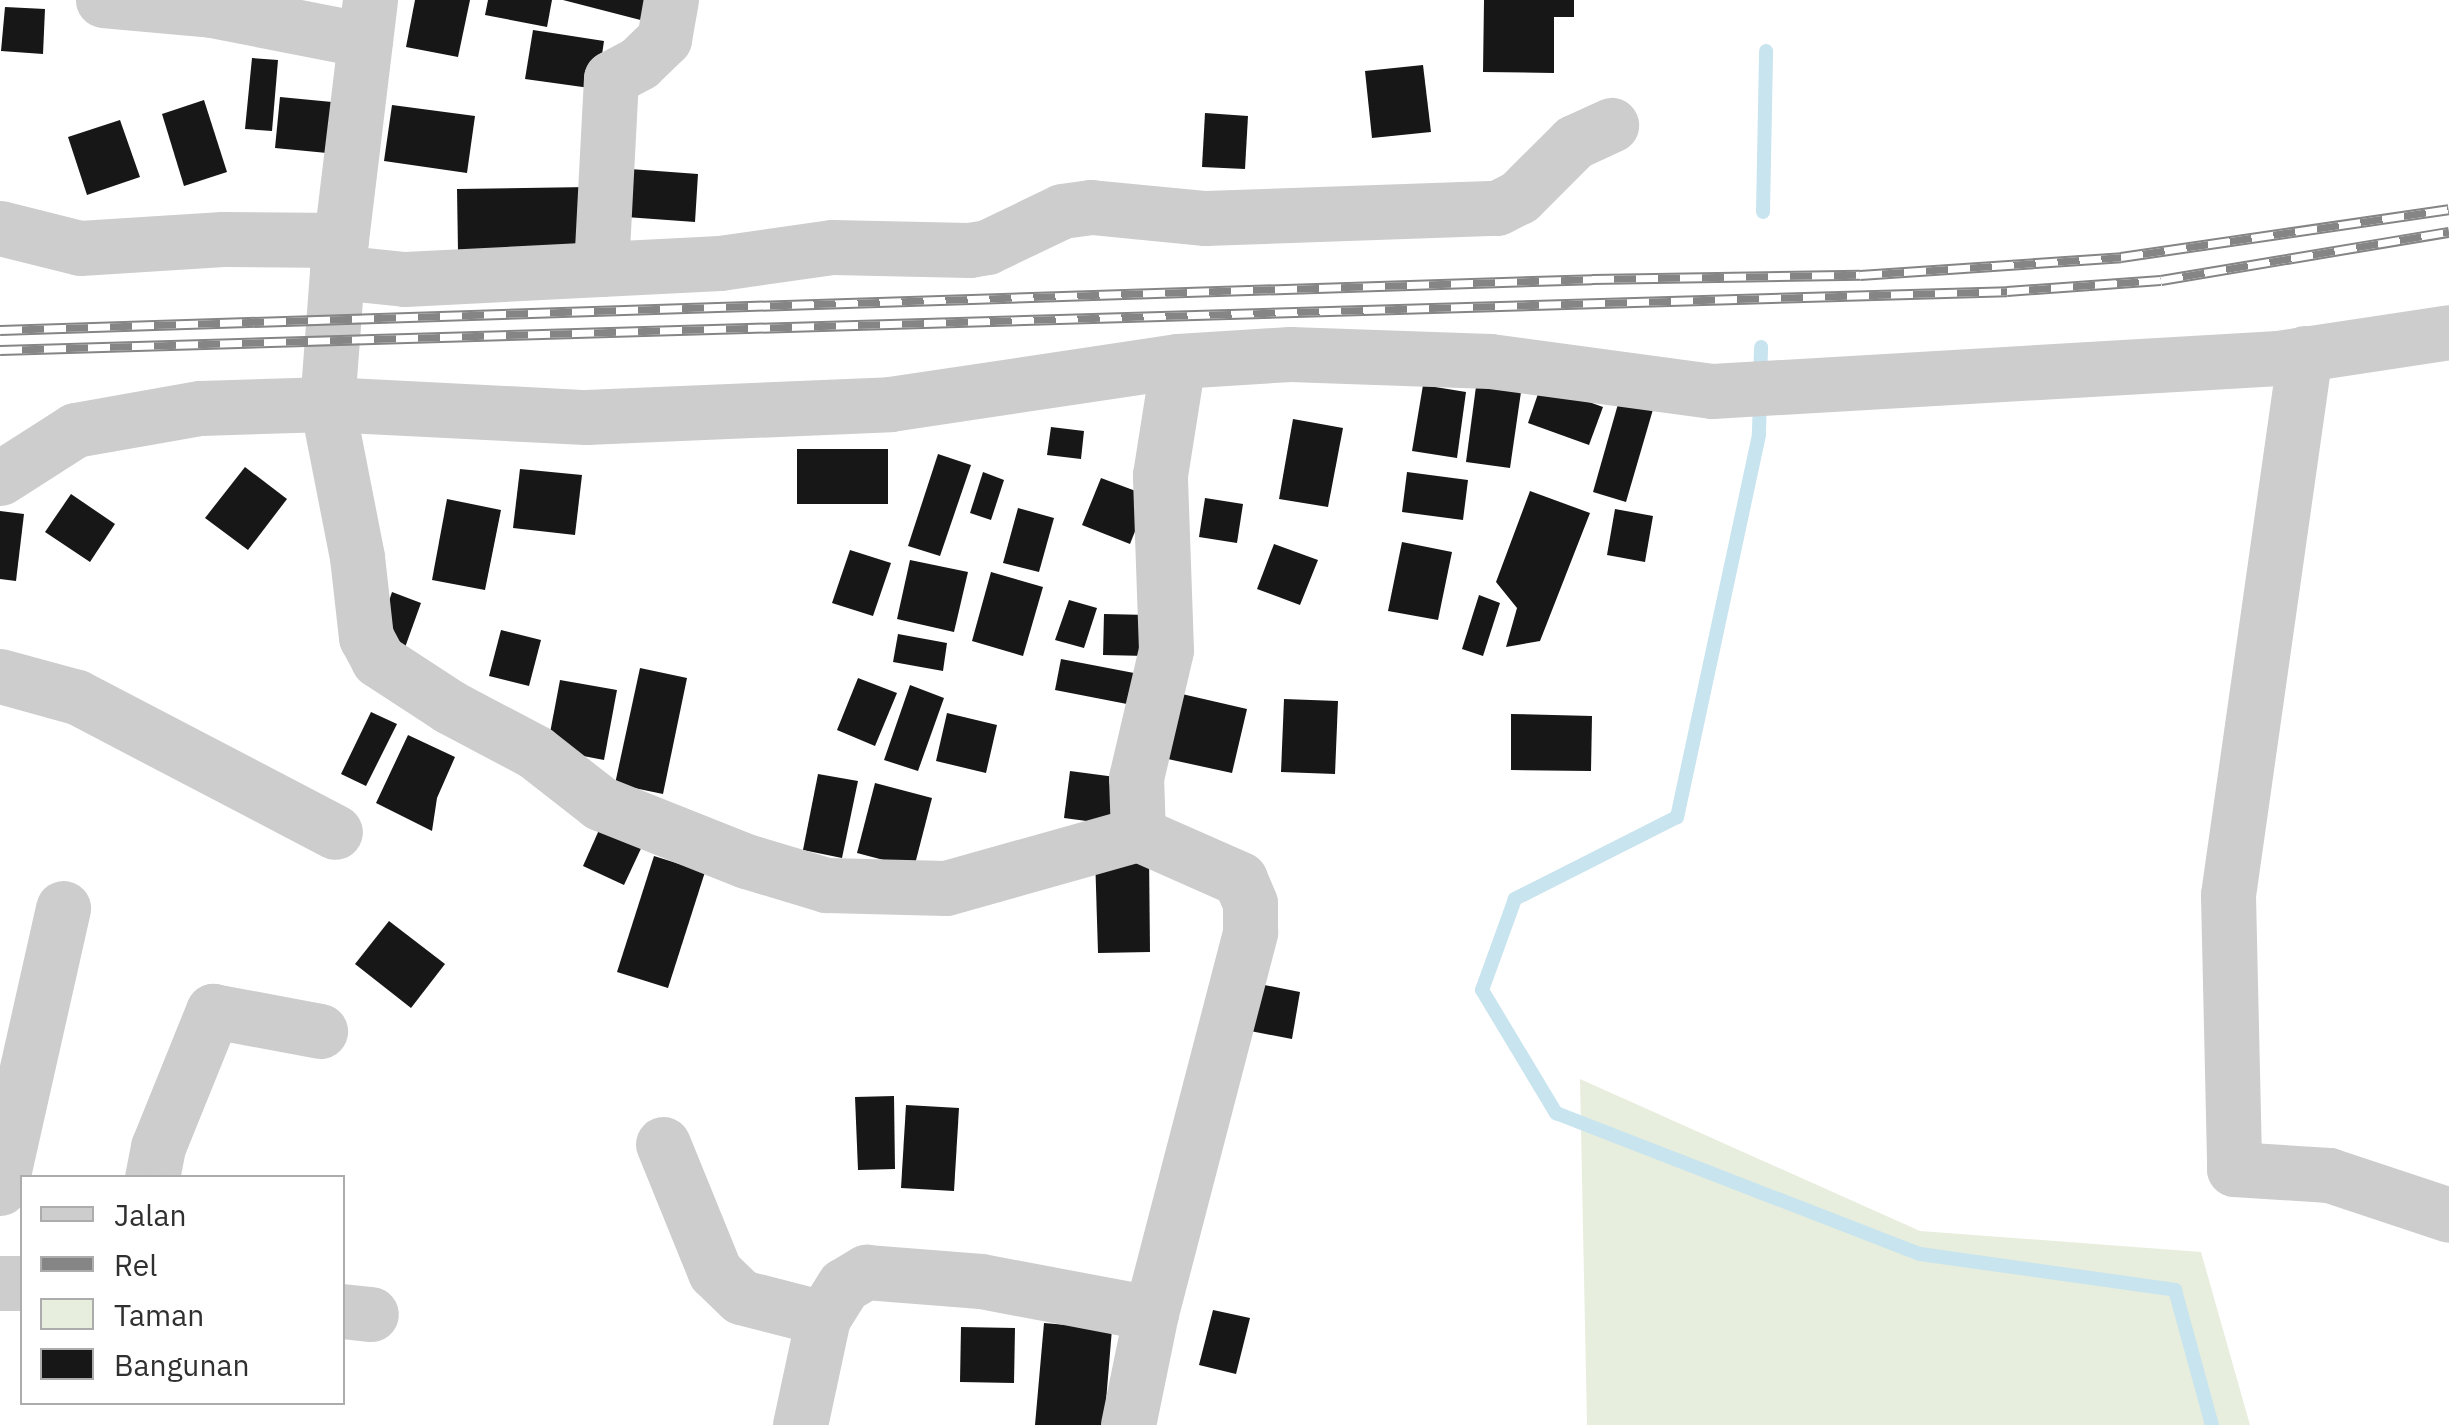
<!DOCTYPE html>
<html>
<head>
<meta charset="utf-8">
<style>
  body { margin:0 }
  #map { position:relative; width:2449px; height:1425px; overflow:hidden; background:#fff; font-family:"IBM Plex Sans",sans-serif }
  div>[style] { position:absolute }
  .green>* { inset:0; background:#e8eedd }
  .stream>* { height:14px; margin:-7px; padding:0 7px; transform-origin:7px; border-radius:7px; background:#c8e4ef }
  .building>* { inset:0; background:#171717 }
  .minor>* { height:55px; margin:-27.5px; padding:0 27.5px; transform-origin:27.5px; border-radius:27.5px; background:#cdcdcd }
  .rail>* { height:11px; margin-top:-5.5px; transform-origin:0; background:repeating-linear-gradient(90deg,#fff 0 22px,#858585 0 44px); box-sizing:border-box; border-block:2px solid #858585 }
  span { translate:-50% -50%; white-space:nowrap; text-align:center; line-height:1.15; -webkit-text-stroke:10px #fff; paint-order:stroke }
  .legend { position:absolute; left:20px; top:1175px; width:325px; height:230px; box-sizing:border-box; background:#fff; border:2px solid #acacac; margin:0; padding:12px 18px; list-style:none; font-size:30px; color:#303030 }
  .legend li { display:flex; align-items:center; gap:20px; height:50px }
  .legend b { width:50px; border:2px solid #acacac }
</style>
</head>
<body>
<div id="map">
  <div class="green">
    <div style="clip-path:polygon(1580px 1079px,1920px 1231px,2201px 1252px,2250px 1425px,1587px 1425px)"></div>
  </div>
  <div class="stream">
    <div style="left:1763px;top:212px;width:161px;rotate:-88.9deg"></div>
    <div style="left:1760px;top:379px;width:32px;rotate:-88deg"></div>
    <div style="left:1760px;top:401px;width:34px;rotate:92deg"></div>
    <div style="left:1759px;top:435px;width:391px;rotate:102.1deg"></div>
    <div style="left:1677px;top:817px;width:182px;rotate:153.2deg"></div>
    <div style="left:1515px;top:899px;width:97px;rotate:109.9deg"></div>
    <div style="left:1482px;top:990px;width:144px;rotate:59deg"></div>
    <div style="left:1556px;top:1113px;width:390px;rotate:21.2deg"></div>
    <div style="left:1920px;top:1254px;width:258px;rotate:8deg"></div>
    <div style="left:2175px;top:1290px;width:140px;rotate:74.7deg"></div>
  </div>
  <div class="building">
    <div style="clip-path:polygon(415px 0,470px 0,458px 57px,406px 47px)"></div>
    <div style="clip-path:polygon(488px 0,552px 0,547px 27px,485px 15px)"></div>
    <div style="clip-path:polygon(563px 0,662px 0,656px 24px)"></div>
    <div style="clip-path:polygon(1484px 0,1574px 0,1574px 17px,1554px 17px,1554px 73px,1483px 72px)"></div>
    <div style="clip-path:polygon(5px 7px,45px 9px,43px 54px,1px 51px)"></div>
    <div style="clip-path:polygon(533px 30px,604px 41px,597px 89px,525px 79px)"></div>
    <div style="clip-path:polygon(252px 58px,278px 60px,272px 131px,245px 129px)"></div>
    <div style="clip-path:polygon(1423px 65px,1431px 132px,1372px 138px,1365px 71px)"></div>
    <div style="clip-path:polygon(280px 97px,332px 102px,327px 153px,275px 148px)"></div>
    <div style="clip-path:polygon(204px 100px,227px 172px,184px 186px,162px 114px)"></div>
    <div style="clip-path:polygon(392px 105px,475px 116px,467px 173px,384px 161px)"></div>
    <div style="clip-path:polygon(1205px 113px,1248px 116px,1245px 169px,1202px 167px)"></div>
    <div style="clip-path:polygon(120px 120px,140px 177px,87px 195px,68px 137px)"></div>
    <div style="clip-path:polygon(630px 169px,698px 174px,695px 222px,626px 217px)"></div>
    <div style="clip-path:polygon(589px 187px,589px 250px,458px 251px,457px 189px)"></div>
    <div style="clip-path:polygon(1477px 379px,1522px 385px,1510px 468px,1466px 462px)"></div>
    <div style="clip-path:polygon(1423px 385px,1466px 392px,1457px 458px,1412px 451px)"></div>
    <div style="clip-path:polygon(1541px 385px,1603px 407px,1589px 445px,1528px 423px)"></div>
    <div style="clip-path:polygon(1620px 397px,1654px 406px,1626px 502px,1593px 492px)"></div>
    <div style="clip-path:polygon(1293px 419px,1343px 428px,1328px 507px,1279px 499px)"></div>
    <div style="clip-path:polygon(1051px 427px,1084px 431px,1081px 459px,1047px 455px)"></div>
    <div style="clip-path:polygon(797px 449px,888px 449px,888px 504px,797px 504px)"></div>
    <div style="clip-path:polygon(938px 454px,971px 465px,940px 556px,908px 546px)"></div>
    <div style="clip-path:polygon(245px 467px,287px 499px,248px 550px,205px 518px)"></div>
    <div style="clip-path:polygon(520px 469px,582px 475px,575px 535px,513px 528px)"></div>
    <div style="clip-path:polygon(983px 472px,1004px 480px,991px 520px,970px 513px)"></div>
    <div style="clip-path:polygon(1407px 472px,1468px 480px,1463px 520px,1402px 512px)"></div>
    <div style="clip-path:polygon(1101px 478px,1149px 496px,1130px 544px,1082px 525px)"></div>
    <div style="clip-path:polygon(1530px 491px,1590px 513px,1540px 641px,1506px 647px,1517px 608px,1496px 582px)"></div>
    <div style="clip-path:polygon(71px 494px,115px 524px,90px 562px,45px 532px)"></div>
    <div style="clip-path:polygon(1205px 498px,1243px 504px,1237px 543px,1199px 537px)"></div>
    <div style="clip-path:polygon(447px 499px,501px 510px,485px 590px,432px 580px)"></div>
    <div style="clip-path:polygon(1018px 508px,1054px 518px,1039px 572px,1003px 563px)"></div>
    <div style="clip-path:polygon(1615px 509px,1653px 516px,1645px 562px,1607px 555px)"></div>
    <div style="clip-path:polygon(0 511px,24px 514px,16px 581px,0 579px)"></div>
    <div style="clip-path:polygon(1402px 542px,1452px 552px,1438px 620px,1388px 611px)"></div>
    <div style="clip-path:polygon(1274px 544px,1318px 560px,1300px 605px,1257px 589px)"></div>
    <div style="clip-path:polygon(850px 550px,891px 563px,873px 616px,832px 603px)"></div>
    <div style="clip-path:polygon(910px 560px,968px 572px,954px 632px,897px 619px)"></div>
    <div style="clip-path:polygon(991px 572px,1043px 587px,1023px 656px,972px 641px)"></div>
    <div style="clip-path:polygon(392px 592px,421px 603px,403px 653px,375px 643px)"></div>
    <div style="clip-path:polygon(1479px 595px,1500px 603px,1483px 656px,1462px 649px)"></div>
    <div style="clip-path:polygon(1069px 600px,1097px 608px,1084px 648px,1055px 640px)"></div>
    <div style="clip-path:polygon(1104px 614px,1149px 615px,1147px 656px,1103px 655px)"></div>
    <div style="clip-path:polygon(501px 630px,541px 640px,529px 686px,489px 676px)"></div>
    <div style="clip-path:polygon(898px 634px,947px 643px,943px 671px,893px 662px)"></div>
    <div style="clip-path:polygon(1061px 659px,1134px 673px,1127px 704px,1055px 690px)"></div>
    <div style="clip-path:polygon(640px 668px,687px 678px,663px 794px,615px 784px)"></div>
    <div style="clip-path:polygon(858px 678px,897px 693px,875px 746px,837px 730px)"></div>
    <div style="clip-path:polygon(560px 680px,617px 690px,604px 760px,547px 749px)"></div>
    <div style="clip-path:polygon(910px 685px,944px 698px,918px 771px,884px 760px)"></div>
    <div style="clip-path:polygon(1169px 691px,1247px 709px,1232px 773px,1154px 756px)"></div>
    <div style="clip-path:polygon(1284px 699px,1338px 701px,1335px 774px,1281px 772px)"></div>
    <div style="clip-path:polygon(371px 712px,397px 724px,366px 786px,341px 774px)"></div>
    <div style="clip-path:polygon(947px 713px,997px 725px,986px 773px,936px 761px)"></div>
    <div style="clip-path:polygon(1511px 714px,1592px 716px,1591px 771px,1511px 770px)"></div>
    <div style="clip-path:polygon(408px 735px,455px 757px,437px 798px,432px 831px,376px 803px)"></div>
    <div style="clip-path:polygon(1070px 771px,1123px 778px,1117px 825px,1064px 818px)"></div>
    <div style="clip-path:polygon(818px 774px,858px 781px,842px 858px,803px 850px)"></div>
    <div style="clip-path:polygon(875px 783px,932px 798px,914px 868px,857px 853px)"></div>
    <div style="clip-path:polygon(603px 821px,645px 840px,624px 885px,583px 866px)"></div>
    <div style="clip-path:polygon(1149px 854px,1150px 952px,1098px 953px,1095px 855px)"></div>
    <div style="clip-path:polygon(654px 856px,705px 872px,668px 988px,617px 972px)"></div>
    <div style="clip-path:polygon(389px 921px,445px 964px,411px 1008px,355px 964px)"></div>
    <div style="clip-path:polygon(1249px 982px,1300px 992px,1292px 1039px,1240px 1029px)"></div>
    <div style="clip-path:polygon(894px 1096px,895px 1169px,858px 1170px,855px 1097px)"></div>
    <div style="clip-path:polygon(906px 1105px,959px 1108px,954px 1191px,901px 1188px)"></div>
    <div style="clip-path:polygon(1213px 1310px,1250px 1318px,1236px 1374px,1199px 1365px)"></div>
    <div style="clip-path:polygon(1044px 1323px,1112px 1329px,1104px 1425px,1035px 1425px)"></div>
    <div style="clip-path:polygon(961px 1327px,1015px 1328px,1014px 1383px,960px 1382px)"></div>
  </div>
  <div class="minor">
    <div style="left:103px;top:0;width:109px;rotate:5.2deg"></div>
    <div style="left:212px;top:10px;width:156px;rotate:11.1deg"></div>
    <div style="left:370px;top:0;width:274px;rotate:96.9deg"></div>
    <div style="left:337px;top:272px;width:132px;rotate:94.3deg"></div>
    <div style="left:327px;top:404px;width:156px;rotate:78.9deg"></div>
    <div style="left:357px;top:557px;width:81px;rotate:83.6deg"></div>
    <div style="left:366px;top:637px;width:26px;rotate:62deg"></div>
    <div style="left:378px;top:660px;width:86px;rotate:33.1deg"></div>
    <div style="left:450px;top:707px;width:96px;rotate:27.9deg"></div>
    <div style="left:535px;top:752px;width:83px;rotate:38.1deg"></div>
    <div style="left:600px;top:803px;width:157px;rotate:21.7deg"></div>
    <div style="left:746px;top:861px;width:84px;rotate:16.7deg"></div>
    <div style="left:826px;top:885px;width:120px;rotate:1.4deg"></div>
    <div style="left:946px;top:888px;width:199px;rotate:-15.7deg"></div>
    <div style="left:1138px;top:834px;width:56px;rotate:-92deg"></div>
    <div style="left:1136px;top:778px;width:131px;rotate:-76.8deg"></div>
    <div style="left:1166px;top:650px;width:175px;rotate:-92deg"></div>
    <div style="left:1160px;top:475px;width:115px;rotate:-81deg"></div>
    <div style="left:0;top:228px;width:82px;rotate:14deg"></div>
    <div style="left:80px;top:248px;width:143px;rotate:-3.6deg"></div>
    <div style="left:223px;top:239px;width:118px;rotate:0.5deg"></div>
    <div style="left:601px;top:269px;width:191px;rotate:-87deg"></div>
    <div style="left:611px;top:78px;width:32px;rotate:-28deg"></div>
    <div style="left:639px;top:63px;width:35px;rotate:-44deg"></div>
    <div style="left:664px;top:39px;width:40px;rotate:-80deg"></div>
    <div style="left:337px;top:272px;width:68px;rotate:5.9deg"></div>
    <div style="left:405px;top:279px;width:315px;rotate:-2.9deg"></div>
    <div style="left:720px;top:263px;width:113px;rotate:-8.1deg"></div>
    <div style="left:832px;top:247px;width:137px;rotate:1.3deg"></div>
    <div style="left:969px;top:250px;width:18px;rotate:-9deg"></div>
    <div style="left:987px;top:247px;width:83px;rotate:-25.6deg"></div>
    <div style="left:1062px;top:211px;width:29px;rotate:-8deg"></div>
    <div style="left:1091px;top:207px;width:115px;rotate:5.5deg"></div>
    <div style="left:1205px;top:218px;width:292px;rotate:-2deg"></div>
    <div style="left:1497px;top:208px;width:25px;rotate:-27deg"></div>
    <div style="left:1519px;top:197px;width:78px;rotate:-45deg"></div>
    <div style="left:1574px;top:142px;width:41px;rotate:-24.7deg"></div>
    <div style="left:2305px;top:353px;width:547px;rotate:98.09deg"></div>
    <div style="left:2228px;top:895px;width:274px;rotate:88.7deg"></div>
    <div style="left:2234px;top:1169px;width:95px;rotate:3.6deg"></div>
    <div style="left:2329px;top:1175px;width:126px;rotate:18.4deg"></div>
    <div style="left:0;top:478px;width:89px;rotate:-32.6deg"></div>
    <div style="left:75px;top:430px;width:127px;rotate:-10deg"></div>
    <div style="left:200px;top:408px;width:127px;rotate:-1.8deg"></div>
    <div style="left:327px;top:404px;width:259px;rotate:2.9deg"></div>
    <div style="left:586px;top:417px;width:304px;rotate:-2.4deg"></div>
    <div style="left:890px;top:404px;width:291px;rotate:-8.5deg"></div>
    <div style="left:1178px;top:361px;width:112px;rotate:-3.6deg"></div>
    <div style="left:1290px;top:354px;width:200px;rotate:2deg"></div>
    <div style="left:1490px;top:361px;width:224px;rotate:7.7deg"></div>
    <div style="left:1712px;top:391px;width:567px;rotate:-3.34deg"></div>
    <div style="left:2278px;top:358px;width:173px;rotate:-8.6deg"></div>
    <div style="left:0;top:676px;width:80px;rotate:15.3deg"></div>
    <div style="left:77px;top:697px;width:291px;rotate:27.6deg"></div>
    <div style="left:663px;top:1144px;width:138px;rotate:67.9deg"></div>
    <div style="left:715px;top:1272px;width:36px;rotate:44deg"></div>
    <div style="left:741px;top:1297px;width:85px;rotate:14.4deg"></div>
    <div style="left:152px;top:1178px;width:32px;rotate:-79deg"></div>
    <div style="left:158px;top:1147px;width:147px;rotate:-68deg"></div>
    <div style="left:213px;top:1011px;width:109px;rotate:10.6deg"></div>
    <div style="left:0;top:1188px;width:287px;rotate:-77.3deg"></div>
    <div style="left:0;top:1283px;width:22px"></div>
    <div style="left:342px;top:1311px;width:29px;rotate:6deg"></div>
    <div style="left:800px;top:1425px;width:109px;rotate:-77.9deg"></div>
    <div style="left:823px;top:1318px;width:39px;rotate:-58deg"></div>
    <div style="left:844px;top:1285px;width:26px;rotate:-31deg"></div>
    <div style="left:866px;top:1272px;width:115px;rotate:4.5deg"></div>
    <div style="left:981px;top:1281px;width:173px;rotate:10.7deg"></div>
    <div style="left:1128px;top:1425px;width:114px;rotate:-78.4deg"></div>
    <div style="left:1151px;top:1313px;width:394px;rotate:-75.4deg"></div>
    <div style="left:1250px;top:932px;width:29px;rotate:-90deg"></div>
    <div style="left:1250px;top:903px;width:26px;rotate:-113deg"></div>
    <div style="left:1240px;top:879px;width:111px;rotate:-156.2deg"></div>
  </div>
  <div class="rail">
    <div style="left:0;top:330px;width:1593px;rotate:-1.83deg"></div>
    <div style="left:1592px;top:279px;width:268px;rotate:-0.9deg"></div>
    <div style="left:1860px;top:275px;width:262px;rotate:-3.9deg"></div>
    <div style="left:2121px;top:257px;width:331px;rotate:-8.3deg"></div>
    <div style="left:0;top:350px;width:2008px;rotate:-1.68deg"></div>
    <div style="left:2007px;top:291px;width:154px;rotate:-4.1deg"></div>
    <div style="left:2161px;top:280px;width:292px;rotate:-9.5deg"></div>
  </div>
  <ul class="legend">
  <li><b style="height:12px;background:#cdcdcd"></b>Jalan</li>
  <li><b style="height:12px;background:#858585"></b>Rel</li>
  <li><b style="height:28px;background:#e8eedd"></b>Taman</li>
  <li><b style="height:28px;background:#171717"></b>Bangunan</li>
  </ul>
</div>
</body>
</html>
